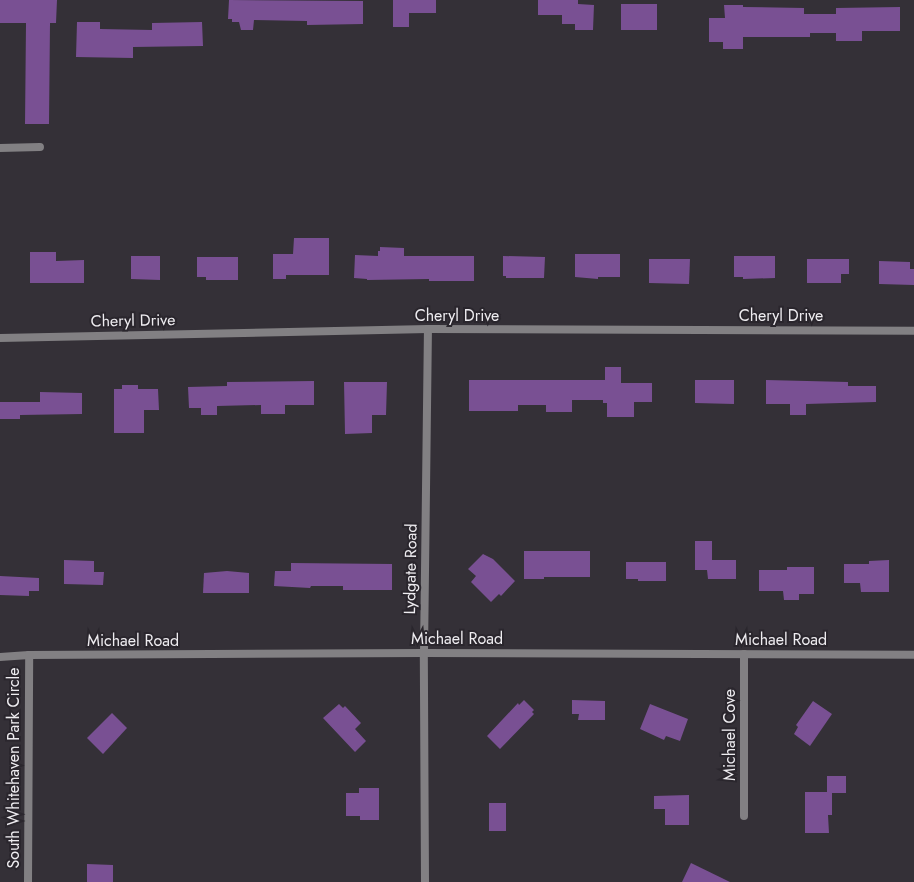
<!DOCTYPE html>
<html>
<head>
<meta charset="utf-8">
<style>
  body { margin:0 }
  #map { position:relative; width:914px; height:882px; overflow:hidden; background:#343037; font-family:Jost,sans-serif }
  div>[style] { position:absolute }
  .building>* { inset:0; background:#795093 }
  .service>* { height:8px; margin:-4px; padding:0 4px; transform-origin:4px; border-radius:4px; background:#828083 }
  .minor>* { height:8px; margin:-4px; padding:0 4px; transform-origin:4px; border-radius:4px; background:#828083 }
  span { translate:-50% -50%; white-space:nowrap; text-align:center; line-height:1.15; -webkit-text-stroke:4px #2a262d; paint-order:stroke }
  .street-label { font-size:16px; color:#eeecf0 }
</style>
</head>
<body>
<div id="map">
  <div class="building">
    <div style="clip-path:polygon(0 0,57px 0,56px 23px,50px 23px,49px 124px,25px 124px,26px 23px,0 23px)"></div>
    <div style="clip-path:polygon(229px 0,363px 1px,363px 24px,307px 25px,307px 21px,254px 20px,253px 30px,241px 30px,239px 22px,232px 22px,232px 19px,228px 19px)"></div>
    <div style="clip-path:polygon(393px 0,436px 0,436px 13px,409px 13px,409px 27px,393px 27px)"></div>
    <div style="clip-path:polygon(538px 0,578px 0,578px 4px,594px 5px,593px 30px,575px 30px,575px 24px,562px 24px,562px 15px,538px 15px)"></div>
    <div style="clip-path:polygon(621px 4px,657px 4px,657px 30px,621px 30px)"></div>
    <div style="clip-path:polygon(724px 5px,743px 5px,743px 7px,804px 8px,804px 14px,836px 14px,836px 8px,900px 7px,900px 31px,862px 31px,862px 41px,836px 41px,836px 33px,810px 33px,810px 37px,743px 37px,743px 49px,723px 49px,723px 42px,709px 42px,709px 18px,725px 18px)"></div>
    <div style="clip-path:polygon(77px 22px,100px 22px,100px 29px,152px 30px,152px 23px,202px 22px,203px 46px,133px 47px,133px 58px,76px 57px)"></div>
    <div style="clip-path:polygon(294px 238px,329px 238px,329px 275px,286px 275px,286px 279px,273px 279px,273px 254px,293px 254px)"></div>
    <div style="clip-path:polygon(380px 247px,404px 248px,404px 256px,474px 256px,474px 281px,429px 281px,429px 279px,367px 280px,367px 279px,354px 278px,355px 255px,378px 256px,378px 251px,380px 251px)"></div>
    <div style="clip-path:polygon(30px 252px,56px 252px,56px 261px,84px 260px,84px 283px,30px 283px)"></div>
    <div style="clip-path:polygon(575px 254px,620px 254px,620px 277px,598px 277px,598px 279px,575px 277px)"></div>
    <div style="clip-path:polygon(131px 256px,160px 256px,160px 280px,131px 279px)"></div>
    <div style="clip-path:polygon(503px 256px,545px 257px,544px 278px,506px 278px,506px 276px,503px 276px)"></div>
    <div style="clip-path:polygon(734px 256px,775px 256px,775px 278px,743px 279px,743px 277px,734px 277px)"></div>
    <div style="clip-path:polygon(197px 257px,238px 257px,238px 280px,206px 280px,206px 277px,197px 277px)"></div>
    <div style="clip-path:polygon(649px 259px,690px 259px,689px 284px,649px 283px)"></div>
    <div style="clip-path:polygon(807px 259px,849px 259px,849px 274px,841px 274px,841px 283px,807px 283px)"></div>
    <div style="clip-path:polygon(879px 261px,910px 262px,910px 269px,914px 269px,914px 285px,879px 284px)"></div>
    <div style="clip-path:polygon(605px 367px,621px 367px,621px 383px,652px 383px,652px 402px,634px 402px,634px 417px,607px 417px,607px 403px,603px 403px,603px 400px,572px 400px,572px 412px,546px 412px,546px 405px,518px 405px,518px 411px,469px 411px,469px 380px,605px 380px)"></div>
    <div style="clip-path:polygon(695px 380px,734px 380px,734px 404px,695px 403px)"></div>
    <div style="clip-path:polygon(766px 380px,848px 382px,848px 386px,876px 386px,876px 402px,806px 404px,806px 415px,790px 415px,790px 404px,766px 404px)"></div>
    <div style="clip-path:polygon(314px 381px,314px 405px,285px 405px,285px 414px,261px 414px,261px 405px,217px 406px,217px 415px,201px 415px,201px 408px,189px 408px,188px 387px,227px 386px,227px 382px)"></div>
    <div style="clip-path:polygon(344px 382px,387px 382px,386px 415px,372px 415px,372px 433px,345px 434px)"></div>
    <div style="clip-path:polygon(122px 385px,138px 385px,138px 389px,158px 389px,159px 410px,144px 410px,144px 433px,114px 433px,114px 389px,122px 389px)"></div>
    <div style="clip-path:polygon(40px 392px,82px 393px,82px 414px,20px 415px,20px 419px,0 419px,0 402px,40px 402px)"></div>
    <div style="clip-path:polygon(695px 541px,712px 541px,712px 560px,736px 560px,736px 579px,708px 579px,707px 570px,695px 570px)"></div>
    <div style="clip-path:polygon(524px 551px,590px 551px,590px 577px,544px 577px,544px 579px,524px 579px)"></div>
    <div style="clip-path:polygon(483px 554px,493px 559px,515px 581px,501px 596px,499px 594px,491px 602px,471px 582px,476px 576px,468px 569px)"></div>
    <div style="clip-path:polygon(64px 560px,94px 561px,94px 572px,104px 572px,103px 585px,64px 584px)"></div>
    <div style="clip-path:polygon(889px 560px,889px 592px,861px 592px,860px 583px,844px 583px,844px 564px,869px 564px,869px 561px)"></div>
    <div style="clip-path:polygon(626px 562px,666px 562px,666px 581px,638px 581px,638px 579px,626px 579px)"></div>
    <div style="clip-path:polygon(291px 563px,392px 564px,392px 590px,343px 590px,343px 586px,311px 586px,310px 588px,274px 586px,275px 571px,291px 571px)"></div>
    <div style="clip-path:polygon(787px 567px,814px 567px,814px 594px,799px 594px,799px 600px,784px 600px,783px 591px,759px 591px,759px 570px,787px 570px)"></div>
    <div style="clip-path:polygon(227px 571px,249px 573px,249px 593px,203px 593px,204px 573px)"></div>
    <div style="clip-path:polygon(0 576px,39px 578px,39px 591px,29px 591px,29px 596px,0 595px)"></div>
    <div style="clip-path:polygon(524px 700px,534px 710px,532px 712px,534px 714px,500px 749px,487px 736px,518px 703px,519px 705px)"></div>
    <div style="clip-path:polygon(572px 700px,605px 701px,605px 720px,578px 720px,579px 714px,572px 714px)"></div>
    <div style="clip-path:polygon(813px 701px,832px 714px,810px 746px,794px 734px,798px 727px,796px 725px)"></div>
    <div style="clip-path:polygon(339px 704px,343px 708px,345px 706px,361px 723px,355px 729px,366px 741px,355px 752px,323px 718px)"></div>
    <div style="clip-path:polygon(650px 704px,688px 719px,680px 741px,666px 736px,664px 740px,640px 729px)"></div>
    <div style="clip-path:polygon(112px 713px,127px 728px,103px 754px,87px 738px)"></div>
    <div style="clip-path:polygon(827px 776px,846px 776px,846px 793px,832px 793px,832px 815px,828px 815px,829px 833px,805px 833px,805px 792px,827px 792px)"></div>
    <div style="clip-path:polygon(359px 788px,379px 788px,379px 820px,360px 820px,360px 816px,346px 816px,346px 793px,359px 793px)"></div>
    <div style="clip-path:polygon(689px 795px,689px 825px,665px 825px,665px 809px,654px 809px,654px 796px)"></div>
    <div style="clip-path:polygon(489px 803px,506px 803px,506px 831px,489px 831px)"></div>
    <div style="clip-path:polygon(691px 863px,730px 882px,682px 882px)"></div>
    <div style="clip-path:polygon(87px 864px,113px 865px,113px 882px,87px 882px)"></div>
  </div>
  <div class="service">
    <div style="left:0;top:148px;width:40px;rotate:-1.4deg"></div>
  </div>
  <div class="minor">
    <div style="left:0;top:338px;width:428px;rotate:-1.2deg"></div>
    <div style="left:428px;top:329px;width:486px;rotate:0.2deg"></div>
    <div style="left:0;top:657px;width:29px;rotate:-4deg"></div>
    <div style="left:29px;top:655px;width:395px;rotate:-0.3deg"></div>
    <div style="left:424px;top:653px;width:490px;rotate:0.2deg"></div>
    <div style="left:744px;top:816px;width:162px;rotate:-90deg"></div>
    <div style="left:28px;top:882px;width:227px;rotate:-89.7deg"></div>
    <div style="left:425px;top:882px;width:229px;rotate:-90.3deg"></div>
    <div style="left:424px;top:653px;width:324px;rotate:-89.3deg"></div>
  </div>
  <div class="street-label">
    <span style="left:457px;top:316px">Cheryl Drive</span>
    <span style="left:781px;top:316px">Cheryl Drive</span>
    <span style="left:133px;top:321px;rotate:-1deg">Cheryl Drive</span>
    <span style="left:411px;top:569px;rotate:-89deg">Lydgate Road</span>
    <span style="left:457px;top:639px">Michael Road</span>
    <span style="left:781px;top:640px">Michael Road</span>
    <span style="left:133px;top:641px">Michael Road</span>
    <span style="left:730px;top:735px;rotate:-90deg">Michael Cove</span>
    <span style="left:14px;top:768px;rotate:-90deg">South Whitehaven Park Circle</span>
  </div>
</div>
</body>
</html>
